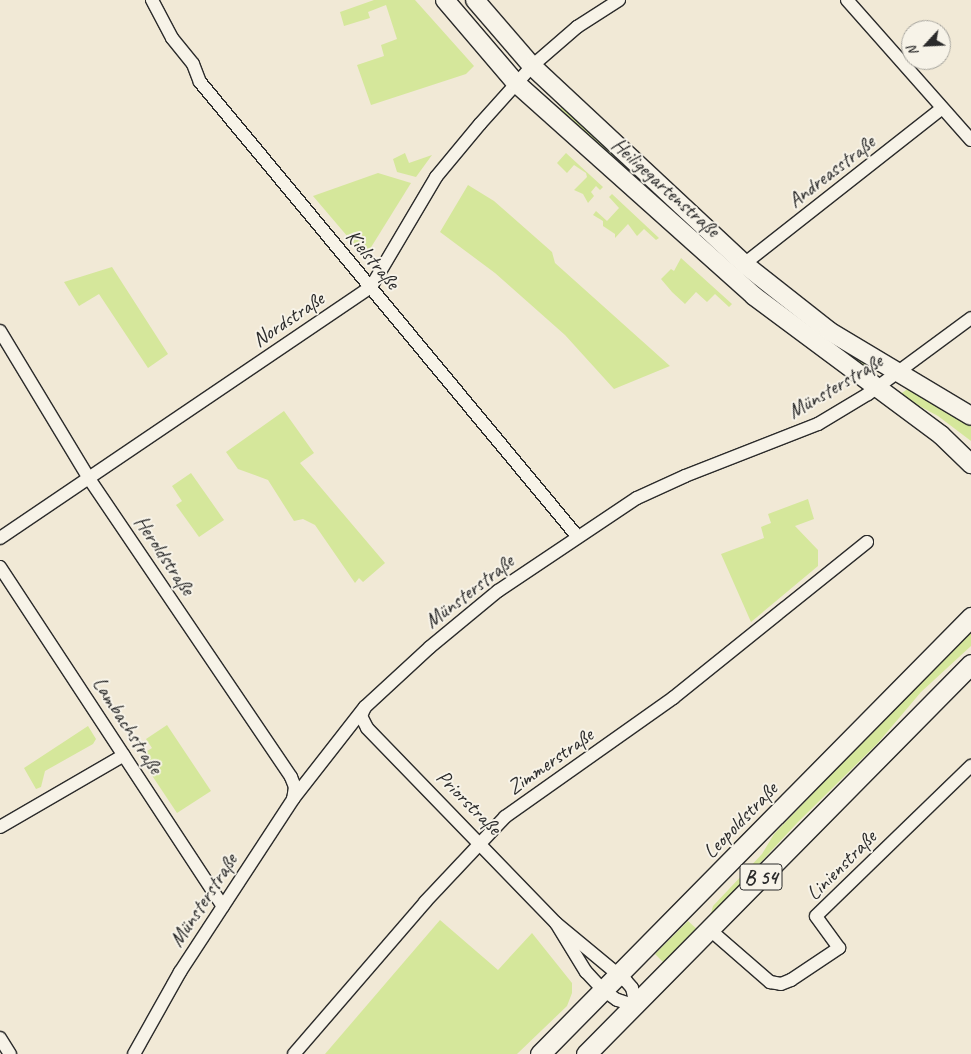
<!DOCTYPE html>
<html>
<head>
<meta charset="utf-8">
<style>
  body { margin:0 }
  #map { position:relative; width:971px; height:1054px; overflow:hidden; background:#f1e9d6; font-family:Caveat,sans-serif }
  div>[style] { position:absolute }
  .green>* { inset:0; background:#d5e79b }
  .roads { filter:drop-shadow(1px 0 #2b2b2b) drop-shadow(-1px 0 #2b2b2b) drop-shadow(0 1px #2b2b2b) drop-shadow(0 -1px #2b2b2b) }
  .street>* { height:12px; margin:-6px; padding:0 6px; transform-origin:6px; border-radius:6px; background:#f7f3e8 }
  .secondary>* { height:18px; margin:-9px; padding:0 9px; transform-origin:9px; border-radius:9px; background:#f7f3e8 }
  .primary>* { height:19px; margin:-9.5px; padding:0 9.5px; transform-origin:9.5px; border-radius:9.5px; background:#f7f3e8 }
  span { translate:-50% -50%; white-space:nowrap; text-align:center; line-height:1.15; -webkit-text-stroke:4px #f7f3e8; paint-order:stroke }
  .shield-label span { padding:1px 4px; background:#f7f3e8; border:1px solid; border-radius:4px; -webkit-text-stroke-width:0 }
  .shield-label { font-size:20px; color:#2b2b2b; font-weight:700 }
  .street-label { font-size:21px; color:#2b2b2b }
  .north { position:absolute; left:901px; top:20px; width:50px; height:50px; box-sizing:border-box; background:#f7f3e8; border:1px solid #a5a39c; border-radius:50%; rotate:245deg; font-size:14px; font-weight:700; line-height:20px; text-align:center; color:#2b2b2b }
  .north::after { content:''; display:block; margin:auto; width:18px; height:22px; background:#2b2b2b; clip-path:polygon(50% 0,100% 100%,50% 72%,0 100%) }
</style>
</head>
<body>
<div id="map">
  <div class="green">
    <div style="clip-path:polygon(374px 0,415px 0,474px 66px,466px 74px,371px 105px,357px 65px,384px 56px,381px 45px,397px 39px,386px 5px,368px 12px,370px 18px,344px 26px,340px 12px)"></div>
    <div style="clip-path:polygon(565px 103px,812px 328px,868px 365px,860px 370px,761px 291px,559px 110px)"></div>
    <div style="clip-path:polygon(405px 153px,409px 163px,432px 155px,416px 177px,397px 172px,393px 159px)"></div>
    <div style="clip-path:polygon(566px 153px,603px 187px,600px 190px,596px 186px,591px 192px,594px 196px,588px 203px,583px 194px,574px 190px,587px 177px,586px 173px,574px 165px,567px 173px,557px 163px)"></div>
    <div style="clip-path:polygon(378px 173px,411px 183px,365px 257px,313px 196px)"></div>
    <div style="clip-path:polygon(468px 185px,494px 201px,552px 252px,555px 263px,670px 366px,614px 389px,565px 335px,495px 273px,440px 232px)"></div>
    <div style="clip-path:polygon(612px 194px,659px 238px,656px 240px,644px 229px,637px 236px,628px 224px,615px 238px,615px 234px,603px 226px,603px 221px,593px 215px,596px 211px,607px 221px,619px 208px,609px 197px)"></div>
    <div style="clip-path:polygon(681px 258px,732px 304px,729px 307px,715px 294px,707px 302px,696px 292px,685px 304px,672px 292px,661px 279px,671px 269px,674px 271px)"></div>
    <div style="clip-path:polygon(112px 267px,168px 354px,148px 368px,99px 294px,79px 306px,64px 282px)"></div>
    <div style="clip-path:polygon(909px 388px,971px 426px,971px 441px,938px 416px,899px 395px)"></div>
    <div style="clip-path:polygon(284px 411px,314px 453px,300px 463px,385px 563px,363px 582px,359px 578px,355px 583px,315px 525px,303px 519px,294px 521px,268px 480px,238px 469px,226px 452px)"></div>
    <div style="clip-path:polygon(191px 473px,224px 520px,199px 537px,176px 505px,182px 501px,172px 486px)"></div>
    <div style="clip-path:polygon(808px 499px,814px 519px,795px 526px,818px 550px,818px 566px,751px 622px,721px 554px,764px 538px,761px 527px,771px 523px,768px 514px)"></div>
    <div style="clip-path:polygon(971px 629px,971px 646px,921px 692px,877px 744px,798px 822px,710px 917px,713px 906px,762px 854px,774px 834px)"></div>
    <div style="clip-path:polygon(167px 725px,211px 791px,177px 813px,139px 756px,152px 748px,146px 739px)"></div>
    <div style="clip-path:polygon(88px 726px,96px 739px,93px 744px,45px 771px,41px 787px,36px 789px,24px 768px)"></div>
    <div style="clip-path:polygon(440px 920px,498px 970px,532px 933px,572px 983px,572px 993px,567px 1006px,517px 1054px,325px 1054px)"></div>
    <div style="clip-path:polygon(688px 921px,699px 931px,667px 966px,655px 954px)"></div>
  </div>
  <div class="roads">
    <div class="street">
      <div style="left:152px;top:0;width:43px;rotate:62.2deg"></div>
      <div style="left:172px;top:38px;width:33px;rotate:51deg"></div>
      <div style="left:193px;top:64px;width:19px;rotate:69deg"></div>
      <div style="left:200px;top:82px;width:590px;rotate:50.29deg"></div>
      <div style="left:847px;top:0;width:187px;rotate:48.5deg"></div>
      <div style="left:744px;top:264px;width:252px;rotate:-38.2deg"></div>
      <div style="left:0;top:331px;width:170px;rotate:58.9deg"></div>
      <div style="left:88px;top:477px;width:362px;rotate:55.9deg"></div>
      <div style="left:291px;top:777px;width:11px;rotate:68deg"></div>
      <div style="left:295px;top:787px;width:12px;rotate:99deg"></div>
      <div style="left:0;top:538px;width:448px;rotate:-34.1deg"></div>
      <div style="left:371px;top:287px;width:128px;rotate:-59.4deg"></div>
      <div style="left:436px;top:177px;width:69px;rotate:-50.3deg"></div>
      <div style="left:480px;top:124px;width:78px;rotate:-48.1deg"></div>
      <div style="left:532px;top:66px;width:60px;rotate:-40.9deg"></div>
      <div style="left:577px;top:27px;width:50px;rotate:-32.7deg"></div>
      <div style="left:0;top:567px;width:406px;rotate:56.7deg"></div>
      <div style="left:365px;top:707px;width:10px;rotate:114deg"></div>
      <div style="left:361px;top:716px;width:13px;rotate:63deg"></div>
      <div style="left:367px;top:728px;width:272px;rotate:45.9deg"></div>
      <div style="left:556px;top:923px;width:91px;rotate:39.6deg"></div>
      <div style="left:626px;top:981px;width:9px;rotate:49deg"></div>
      <div style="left:632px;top:988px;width:18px;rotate:77deg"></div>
      <div style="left:636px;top:1006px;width:20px;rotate:-162deg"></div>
      <div style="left:617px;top:1000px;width:17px;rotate:-144deg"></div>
      <div style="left:603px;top:990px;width:25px;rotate:-133deg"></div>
      <div style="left:586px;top:972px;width:57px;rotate:-121.5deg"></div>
      <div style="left:0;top:827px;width:143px;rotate:-30.1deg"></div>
      <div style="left:709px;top:929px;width:81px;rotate:41deg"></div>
      <div style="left:770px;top:982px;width:11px;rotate:10deg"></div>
      <div style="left:781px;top:984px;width:11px;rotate:-22deg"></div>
      <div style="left:791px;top:980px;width:58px;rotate:-33.7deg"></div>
      <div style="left:839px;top:948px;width:39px;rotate:-126deg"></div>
      <div style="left:816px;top:916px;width:216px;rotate:-44.1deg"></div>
      <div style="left:0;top:1038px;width:19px;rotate:58deg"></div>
      <div style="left:134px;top:1054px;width:94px;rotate:-60.7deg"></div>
      <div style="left:180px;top:972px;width:207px;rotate:-56.8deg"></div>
      <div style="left:293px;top:799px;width:117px;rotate:-52deg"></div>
      <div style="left:365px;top:707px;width:88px;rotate:-42.7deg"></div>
      <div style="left:430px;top:647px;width:88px;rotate:-39.5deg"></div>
      <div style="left:498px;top:591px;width:167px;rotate:-33.8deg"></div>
      <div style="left:637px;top:498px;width:53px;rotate:-24.6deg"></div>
      <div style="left:685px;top:476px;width:143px;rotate:-21.4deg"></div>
      <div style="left:818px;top:424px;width:58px;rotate:-31deg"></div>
      <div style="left:868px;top:394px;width:128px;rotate:-36.4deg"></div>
      <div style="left:294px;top:1054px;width:201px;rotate:-49.2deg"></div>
      <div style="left:425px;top:902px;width:117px;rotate:-46.7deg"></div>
      <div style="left:505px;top:817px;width:206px;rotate:-35.3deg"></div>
      <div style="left:673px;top:698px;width:249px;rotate:-38.8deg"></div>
    </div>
    <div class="secondary">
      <div style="left:445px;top:0;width:109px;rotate:49.5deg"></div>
      <div style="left:516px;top:83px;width:319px;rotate:41.8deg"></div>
      <div style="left:754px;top:296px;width:233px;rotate:36.6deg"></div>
      <div style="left:941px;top:435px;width:42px;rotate:44deg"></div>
      <div style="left:475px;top:0;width:87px;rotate:49.2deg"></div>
      <div style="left:532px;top:66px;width:290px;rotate:43deg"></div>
      <div style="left:744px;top:264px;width:108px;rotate:38.2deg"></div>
      <div style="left:829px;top:331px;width:165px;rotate:30.9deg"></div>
    </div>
    <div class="primary">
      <div style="left:540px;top:1054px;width:614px;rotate:-45.4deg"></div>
      <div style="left:586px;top:1054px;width:548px;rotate:-45.37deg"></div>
    </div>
  </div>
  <div class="shield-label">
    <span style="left:761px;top:877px">B 54</span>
  </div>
  <div class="street-label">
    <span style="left:831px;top:171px;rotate:-38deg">Andreasstraße</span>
    <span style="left:666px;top:187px;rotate:42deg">Heiligegartenstraße</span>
    <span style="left:373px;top:259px;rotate:50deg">Kielstraße</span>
    <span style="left:288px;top:319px;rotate:-34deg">Nordstraße</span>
    <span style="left:835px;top:386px;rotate:-31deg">Münsterstraße</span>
    <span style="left:165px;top:555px;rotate:56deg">Heroldstraße</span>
    <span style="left:469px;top:591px;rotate:-38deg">Münsterstraße</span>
    <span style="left:128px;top:725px;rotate:57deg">Lambachstraße</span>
    <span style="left:550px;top:761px;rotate:-35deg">Zimmerstraße</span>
    <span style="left:469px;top:802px;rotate:45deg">Priorstraße</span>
    <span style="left:740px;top:820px;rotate:-46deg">Leopoldstraße</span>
    <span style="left:841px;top:865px;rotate:-45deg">Linienstraße</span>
    <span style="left:203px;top:900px;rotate:-57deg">Münsterstraße</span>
  </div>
  <div class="north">N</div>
</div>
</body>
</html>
